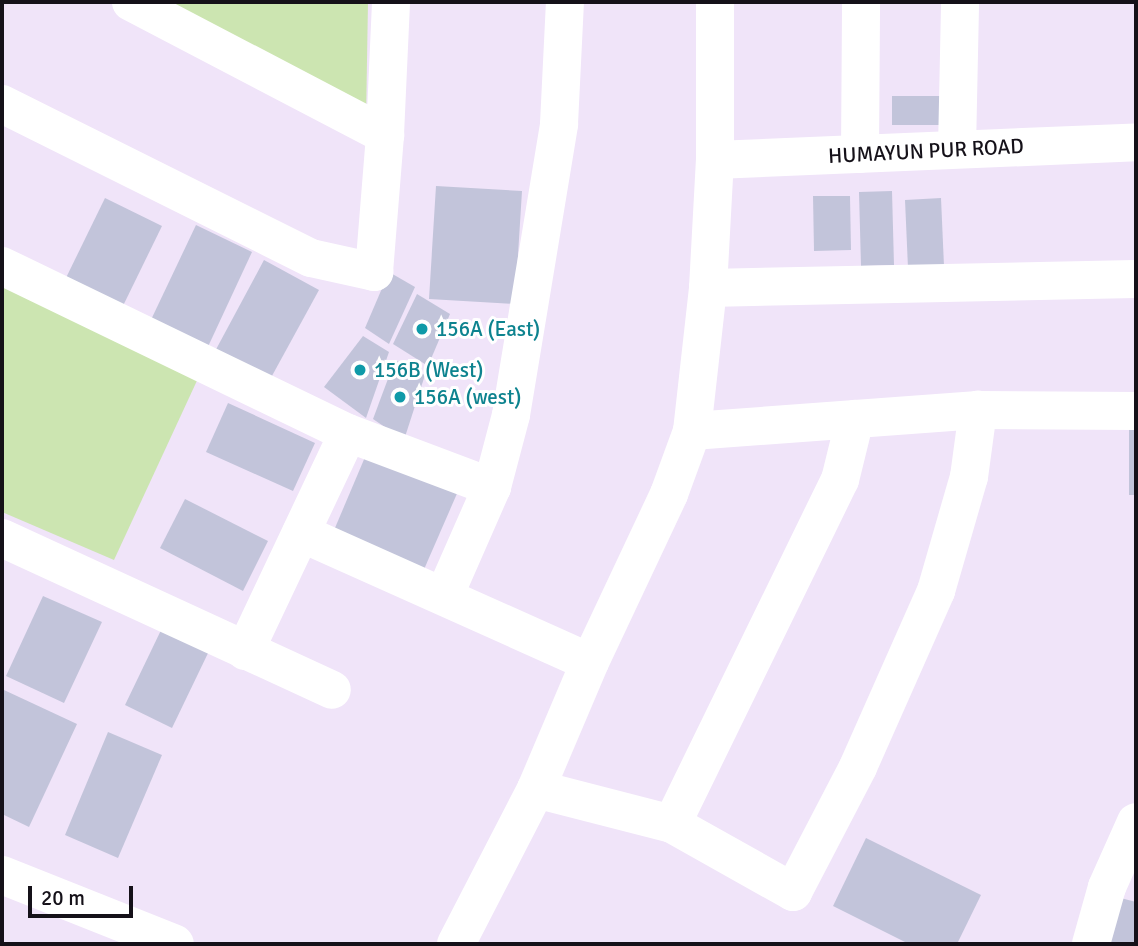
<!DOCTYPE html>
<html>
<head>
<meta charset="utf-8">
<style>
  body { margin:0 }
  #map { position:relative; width:1138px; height:946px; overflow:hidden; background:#f0e4f9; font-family:Signika,sans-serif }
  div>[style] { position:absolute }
  .green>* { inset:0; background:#cce5b1 }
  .building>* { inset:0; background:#c2c4da }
  .minor>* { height:38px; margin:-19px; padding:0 19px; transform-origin:19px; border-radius:19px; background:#fff }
  .dots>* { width:19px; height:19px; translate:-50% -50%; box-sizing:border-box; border:4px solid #fff; border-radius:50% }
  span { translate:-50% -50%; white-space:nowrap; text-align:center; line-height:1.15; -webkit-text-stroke:6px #fff; paint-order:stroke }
  .street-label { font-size:21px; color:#151119 }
  .culture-label { font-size:21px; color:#0d838f }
  .left { translate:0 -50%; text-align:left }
  .frame { position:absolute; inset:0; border:4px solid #151119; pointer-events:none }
  .scale { position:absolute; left:28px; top:886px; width:105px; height:32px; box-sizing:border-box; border:4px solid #151119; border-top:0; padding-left:9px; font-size:21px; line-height:24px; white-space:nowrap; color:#151119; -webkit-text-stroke:5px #fff; paint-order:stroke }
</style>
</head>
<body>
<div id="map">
  <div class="green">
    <div style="clip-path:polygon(158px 2px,368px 2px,366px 119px)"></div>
    <div style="clip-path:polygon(2px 280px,201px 372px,114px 560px,2px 512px)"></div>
  </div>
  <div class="building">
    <div style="clip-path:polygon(892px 96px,954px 96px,954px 125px,892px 125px)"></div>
    <div style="clip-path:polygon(436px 186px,522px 191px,515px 304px,429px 299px)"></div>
    <div style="clip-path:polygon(892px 191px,894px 265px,861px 266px,859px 192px)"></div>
    <div style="clip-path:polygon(813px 196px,850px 196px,851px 250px,814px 251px)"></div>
    <div style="clip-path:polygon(105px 198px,162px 226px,120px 312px,63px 284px)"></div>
    <div style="clip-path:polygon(941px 198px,944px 266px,908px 268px,905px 200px)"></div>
    <div style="clip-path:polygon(196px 225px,252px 252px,206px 351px,149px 324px)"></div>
    <div style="clip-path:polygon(264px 260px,319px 290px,267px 385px,213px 355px)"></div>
    <div style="clip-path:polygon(389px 272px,415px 287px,389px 344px,365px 328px)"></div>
    <div style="clip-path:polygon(417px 294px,450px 314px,428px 366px,393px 344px)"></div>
    <div style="clip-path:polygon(363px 336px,389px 352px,366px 418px,324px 387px)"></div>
    <div style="clip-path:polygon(395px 360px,425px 375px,404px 440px,373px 419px)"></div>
    <div style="clip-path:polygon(228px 403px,315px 443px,293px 491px,206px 452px)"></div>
    <div style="clip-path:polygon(1129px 427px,1136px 427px,1136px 495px,1129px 495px)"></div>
    <div style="clip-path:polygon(368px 450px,459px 489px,422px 574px,332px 535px)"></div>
    <div style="clip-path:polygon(185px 499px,268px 541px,243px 591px,160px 548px)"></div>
    <div style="clip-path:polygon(43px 596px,102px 622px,64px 703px,6px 676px)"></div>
    <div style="clip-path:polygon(163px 626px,210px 649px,172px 728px,125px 705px)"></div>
    <div style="clip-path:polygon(4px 690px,77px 724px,29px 827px,2px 814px)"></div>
    <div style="clip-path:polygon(108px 732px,162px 755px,118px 858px,65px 835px)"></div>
    <div style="clip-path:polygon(866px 838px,981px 895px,957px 944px,909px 944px,833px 906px)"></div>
    <div style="clip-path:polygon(1113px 896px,1136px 902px,1136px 944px,1100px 944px)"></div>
  </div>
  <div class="minor">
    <div style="left:131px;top:2px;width:287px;rotate:27.6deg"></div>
    <div style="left:385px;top:135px;width:133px;rotate:-87.4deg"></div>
    <div style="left:2px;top:104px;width:345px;rotate:26.5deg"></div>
    <div style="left:311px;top:258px;width:65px;rotate:12.5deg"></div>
    <div style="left:374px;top:272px;width:137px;rotate:-85.4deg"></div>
    <div style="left:957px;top:149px;width:147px;rotate:-88.8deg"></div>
    <div style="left:860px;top:154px;width:152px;rotate:-89.6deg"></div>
    <div style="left:715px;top:160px;width:421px;rotate:-2.4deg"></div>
    <div style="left:2px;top:266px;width:384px;rotate:25.8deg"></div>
    <div style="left:348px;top:433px;width:154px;rotate:20.6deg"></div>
    <div style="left:708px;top:288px;width:427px;rotate:-1.2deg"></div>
    <div style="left:692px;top:431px;width:287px;rotate:-4.2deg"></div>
    <div style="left:978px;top:410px;width:158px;rotate:0.4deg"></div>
    <div style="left:301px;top:533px;width:316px;rotate:24.1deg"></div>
    <div style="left:2px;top:538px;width:363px;rotate:24.7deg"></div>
    <div style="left:445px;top:594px;width:117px;rotate:-66.3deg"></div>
    <div style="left:492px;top:487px;width:74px;rotate:-75.2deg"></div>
    <div style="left:511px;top:415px;width:295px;rotate:-80.6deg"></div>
    <div style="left:559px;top:124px;width:122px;rotate:-87.2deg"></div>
    <div style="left:245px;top:651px;width:241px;rotate:-64.7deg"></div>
    <div style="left:536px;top:789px;width:140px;rotate:14.4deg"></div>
    <div style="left:672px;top:824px;width:139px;rotate:29.3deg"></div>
    <div style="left:793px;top:892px;width:141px;rotate:-62.5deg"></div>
    <div style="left:858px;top:767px;width:193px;rotate:-66.1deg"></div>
    <div style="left:936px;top:591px;width:119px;rotate:-73.9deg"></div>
    <div style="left:969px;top:477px;width:68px;rotate:-82.3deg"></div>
    <div style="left:672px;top:824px;width:383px;rotate:-64deg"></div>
    <div style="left:840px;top:480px;width:63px;rotate:-76.2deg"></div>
    <div style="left:2px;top:875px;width:186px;rotate:21.7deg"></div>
    <div style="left:456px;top:944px;width:174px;rotate:-62.7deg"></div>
    <div style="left:536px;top:789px;width:138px;rotate:-67deg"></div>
    <div style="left:590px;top:662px;width:186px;rotate:-64.8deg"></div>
    <div style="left:669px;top:494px;width:67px;rotate:-69.9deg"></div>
    <div style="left:692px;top:431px;width:144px;rotate:-83.6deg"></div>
    <div style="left:708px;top:288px;width:128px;rotate:-86.9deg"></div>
    <div style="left:715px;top:160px;width:158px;rotate:-90deg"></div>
    <div style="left:1091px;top:944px;width:59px;rotate:-74.3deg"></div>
    <div style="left:1107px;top:887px;width:71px;rotate:-66deg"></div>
  </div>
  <div class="dots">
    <div style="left:422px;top:329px;background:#0f9aa8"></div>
    <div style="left:360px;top:370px;background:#0f9aa8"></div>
    <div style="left:400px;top:397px;background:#0f9aa8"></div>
  </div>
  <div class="street-label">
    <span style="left:926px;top:151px;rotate:-3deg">HUMAYUN PUR ROAD</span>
  </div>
  <div class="culture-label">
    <span class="left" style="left:436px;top:329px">156A (East)</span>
    <span class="left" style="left:374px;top:370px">156B (West)</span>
    <span class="left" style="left:414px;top:397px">156A (west)</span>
  </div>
  <div class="frame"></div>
  <div class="scale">20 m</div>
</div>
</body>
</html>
